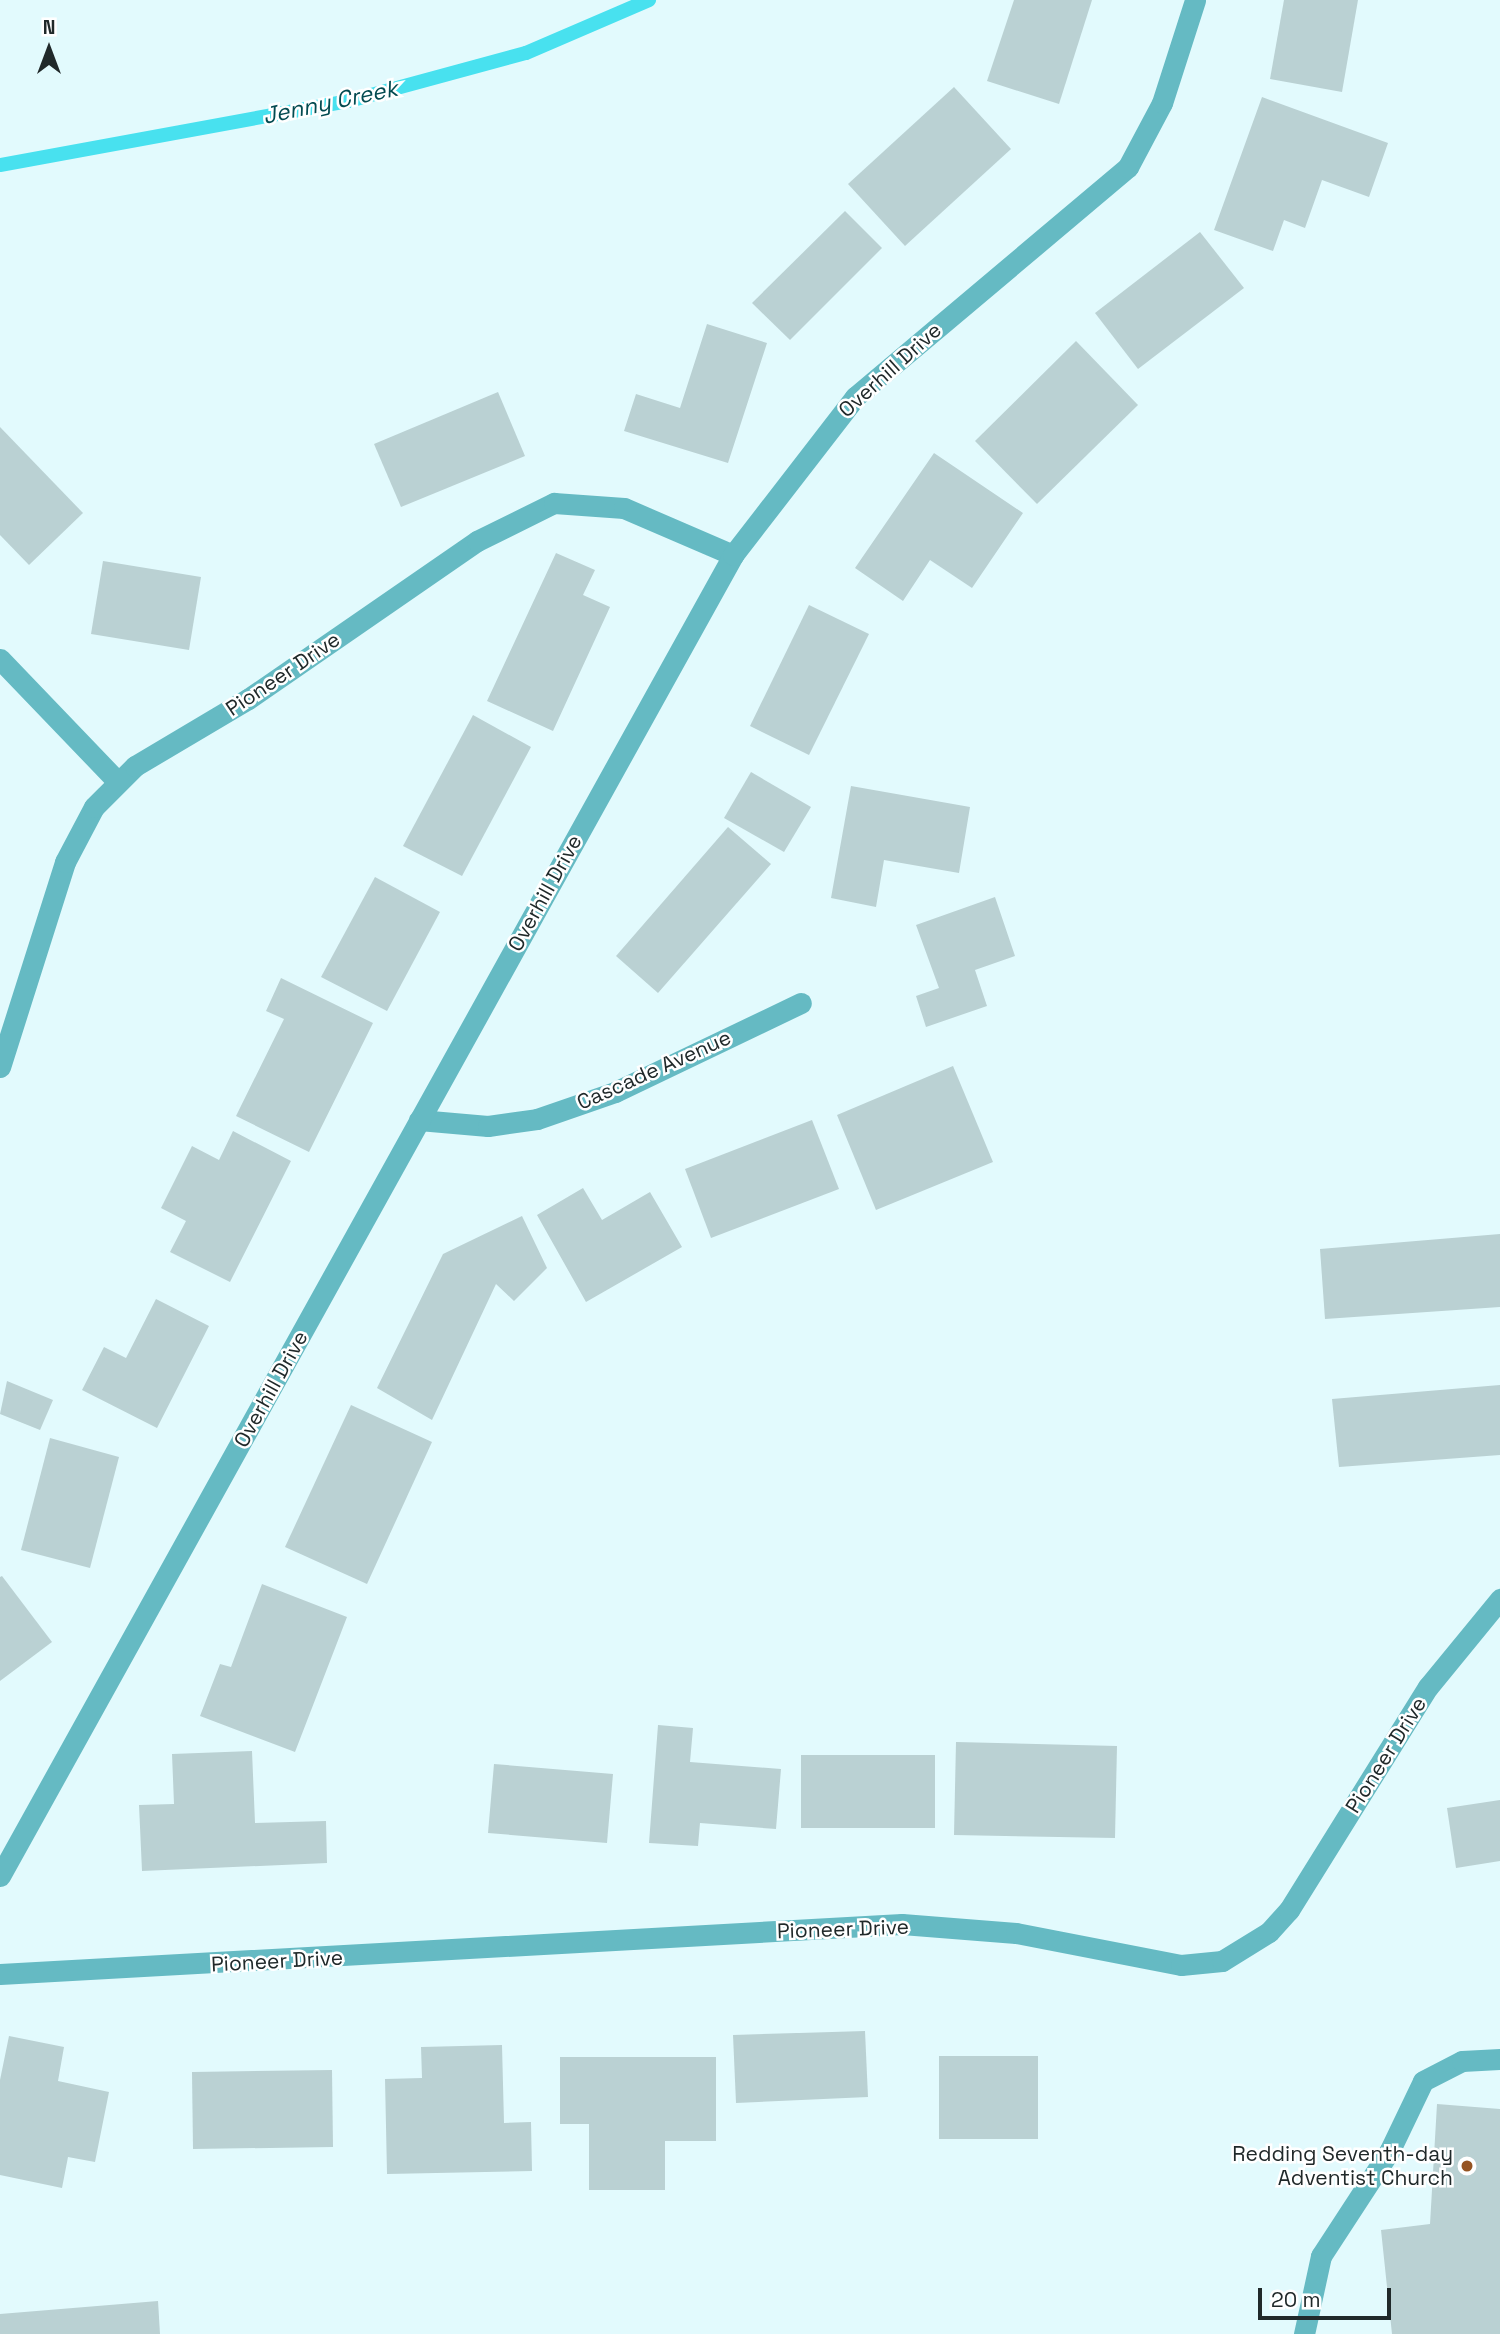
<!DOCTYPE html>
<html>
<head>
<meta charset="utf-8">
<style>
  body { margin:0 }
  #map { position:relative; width:1500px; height:2334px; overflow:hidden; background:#e2fafd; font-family:"Space Grotesk",sans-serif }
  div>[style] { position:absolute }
  .stream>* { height:14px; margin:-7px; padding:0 7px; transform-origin:7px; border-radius:7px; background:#48e1ef }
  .building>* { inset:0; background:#bad1d3 }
  .minor>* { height:21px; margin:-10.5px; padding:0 10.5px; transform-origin:10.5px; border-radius:10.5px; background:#65bac3 }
  .dots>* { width:19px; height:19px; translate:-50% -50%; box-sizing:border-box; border:4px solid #fff; border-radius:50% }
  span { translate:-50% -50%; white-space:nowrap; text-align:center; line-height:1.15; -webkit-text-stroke:5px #fff; paint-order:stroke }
  .street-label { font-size:21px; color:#20292a }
  .poi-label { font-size:21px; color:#20292a }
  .right { translate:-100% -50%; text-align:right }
  .water-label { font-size:23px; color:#034a50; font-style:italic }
  .north { position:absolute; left:14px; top:14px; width:70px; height:70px; -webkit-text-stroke:5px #fff; paint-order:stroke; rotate:0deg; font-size:19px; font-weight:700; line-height:28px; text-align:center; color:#20292a }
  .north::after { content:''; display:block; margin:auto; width:24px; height:32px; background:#20292a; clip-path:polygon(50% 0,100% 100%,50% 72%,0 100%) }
  .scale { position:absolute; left:1258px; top:2288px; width:133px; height:32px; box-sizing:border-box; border:4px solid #20292a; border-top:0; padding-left:9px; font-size:21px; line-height:24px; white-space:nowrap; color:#20292a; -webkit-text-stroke:5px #fff; paint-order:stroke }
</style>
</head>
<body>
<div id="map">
  <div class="stream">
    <div style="left:0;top:165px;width:355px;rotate:-10.4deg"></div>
    <div style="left:349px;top:101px;width:183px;rotate:-15.2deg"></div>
    <div style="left:526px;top:53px;width:134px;rotate:-23.3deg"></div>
  </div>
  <div class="building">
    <div style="clip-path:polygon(1014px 0,1092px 0,1059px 104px,987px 81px)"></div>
    <div style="clip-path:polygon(1284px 0,1358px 0,1342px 92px,1270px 79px)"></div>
    <div style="clip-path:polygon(954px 87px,1011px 149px,905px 246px,848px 184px)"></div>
    <div style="clip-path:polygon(1262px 97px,1388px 143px,1369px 197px,1322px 180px,1305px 228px,1284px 220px,1273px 251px,1214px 230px)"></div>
    <div style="clip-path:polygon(845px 211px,882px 248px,790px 340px,752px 303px)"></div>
    <div style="clip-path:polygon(1200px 232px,1244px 288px,1138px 369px,1095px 313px)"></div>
    <div style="clip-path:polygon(707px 324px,767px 343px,728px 463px,624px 431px,636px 394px,680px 408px)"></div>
    <div style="clip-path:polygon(1076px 341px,1138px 405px,1037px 504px,975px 441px)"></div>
    <div style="clip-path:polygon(498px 392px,525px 456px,401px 507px,374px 444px)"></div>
    <div style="clip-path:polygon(0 427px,83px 513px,29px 565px,0 535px)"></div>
    <div style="clip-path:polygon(934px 453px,1023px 513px,972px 588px,930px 560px,903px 601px,855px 568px)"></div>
    <div style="clip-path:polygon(556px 553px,595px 570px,583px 595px,610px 607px,553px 731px,487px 701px)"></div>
    <div style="clip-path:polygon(103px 561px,201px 577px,189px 650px,91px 634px)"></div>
    <div style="clip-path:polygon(809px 605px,869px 634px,809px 755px,750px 726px)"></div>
    <div style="clip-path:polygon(473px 715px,531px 747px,462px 876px,403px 846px)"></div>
    <div style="clip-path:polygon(751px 772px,811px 807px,784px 852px,724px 818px)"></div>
    <div style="clip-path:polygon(851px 786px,970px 807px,959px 873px,884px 860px,876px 907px,831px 898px)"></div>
    <div style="clip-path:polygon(728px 827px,771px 864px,658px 993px,616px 956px)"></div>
    <div style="clip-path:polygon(375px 877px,440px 912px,387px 1011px,321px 977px)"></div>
    <div style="clip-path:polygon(995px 897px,1015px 956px,975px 970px,987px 1006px,926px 1027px,916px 996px,939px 988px,916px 925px)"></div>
    <div style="clip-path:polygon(281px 978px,373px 1023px,309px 1152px,236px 1116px,284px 1019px,266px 1011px)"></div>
    <div style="clip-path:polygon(953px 1066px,993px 1162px,876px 1210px,837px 1115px)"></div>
    <div style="clip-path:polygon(812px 1120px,839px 1189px,711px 1238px,685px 1169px)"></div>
    <div style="clip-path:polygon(233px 1131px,291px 1161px,230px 1282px,170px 1252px,186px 1221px,161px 1208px,192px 1146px,219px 1160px)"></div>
    <div style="clip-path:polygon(583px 1188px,602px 1220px,650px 1192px,682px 1247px,586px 1302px,537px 1215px)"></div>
    <div style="clip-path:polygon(522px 1216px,547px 1268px,514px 1301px,496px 1284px,432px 1420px,377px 1388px,443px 1254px)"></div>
    <div style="clip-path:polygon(1500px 1234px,1500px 1307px,1325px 1319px,1320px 1249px)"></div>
    <div style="clip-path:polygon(156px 1299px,209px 1326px,157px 1428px,82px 1390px,104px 1347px,126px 1358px)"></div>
    <div style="clip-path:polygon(7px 1381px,53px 1400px,40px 1430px,0 1414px)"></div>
    <div style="clip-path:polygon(1500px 1385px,1500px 1455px,1339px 1467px,1332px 1399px)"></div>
    <div style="clip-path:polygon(351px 1405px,432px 1442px,367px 1584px,285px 1547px)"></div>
    <div style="clip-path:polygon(50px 1438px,119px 1457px,90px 1568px,21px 1550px)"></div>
    <div style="clip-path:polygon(2px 1576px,52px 1642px,0 1681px,0 1577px)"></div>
    <div style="clip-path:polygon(262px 1584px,347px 1617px,295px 1752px,200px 1716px,220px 1664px,231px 1667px)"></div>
    <div style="clip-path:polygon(658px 1725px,693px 1728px,690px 1762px,781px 1769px,776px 1829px,700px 1823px,698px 1846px,649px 1843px)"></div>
    <div style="clip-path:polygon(956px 1742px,1117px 1746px,1115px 1838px,954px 1835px)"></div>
    <div style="clip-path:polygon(252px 1751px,255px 1823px,326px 1821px,327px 1863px,142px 1871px,139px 1805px,174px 1804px,172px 1754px)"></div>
    <div style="clip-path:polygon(801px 1755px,935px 1755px,935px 1828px,801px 1828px)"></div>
    <div style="clip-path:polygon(494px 1764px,613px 1774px,607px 1843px,488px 1833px)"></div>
    <div style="clip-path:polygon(1500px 1800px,1500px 1861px,1456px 1868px,1447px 1808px)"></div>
    <div style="clip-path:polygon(865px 2031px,868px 2097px,736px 2103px,733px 2035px)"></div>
    <div style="clip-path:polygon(9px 2036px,64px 2047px,58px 2081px,109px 2092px,95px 2162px,68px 2157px,62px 2188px,0 2175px,0 2080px)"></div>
    <div style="clip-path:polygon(502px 2045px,504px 2123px,531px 2122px,532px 2171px,387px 2174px,385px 2079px,422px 2078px,421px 2047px)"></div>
    <div style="clip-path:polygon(939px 2056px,1038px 2056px,1038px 2139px,939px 2139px)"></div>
    <div style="clip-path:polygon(560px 2057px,716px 2057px,716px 2141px,665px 2141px,665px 2190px,589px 2190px,589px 2124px,560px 2124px)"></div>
    <div style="clip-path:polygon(332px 2070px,333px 2147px,193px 2149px,192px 2072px)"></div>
    <div style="clip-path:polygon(1437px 2104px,1500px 2109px,1500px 2334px,1392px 2334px,1381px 2230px,1430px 2224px)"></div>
    <div style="clip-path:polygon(158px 2301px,160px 2334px,0 2334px,0 2314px)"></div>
  </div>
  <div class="minor">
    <div style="left:0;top:659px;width:168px;rotate:46.2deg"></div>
    <div style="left:0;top:1067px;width:215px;rotate:-72.4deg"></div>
    <div style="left:65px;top:862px;width:62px;rotate:-62.2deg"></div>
    <div style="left:94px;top:807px;width:58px;rotate:-45deg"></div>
    <div style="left:135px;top:766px;width:131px;rotate:-30.7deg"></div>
    <div style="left:248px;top:699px;width:278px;rotate:-34.6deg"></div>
    <div style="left:477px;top:541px;width:86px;rotate:-26.3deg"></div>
    <div style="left:554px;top:503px;width:70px;rotate:4.1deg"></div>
    <div style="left:624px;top:508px;width:119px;rotate:23.3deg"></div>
    <div style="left:419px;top:1120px;width:69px;rotate:5deg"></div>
    <div style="left:488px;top:1126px;width:49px;rotate:-8.1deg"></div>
    <div style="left:537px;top:1119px;width:83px;rotate:-19.1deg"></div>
    <div style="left:615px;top:1092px;width:206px;rotate:-25.6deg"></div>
    <div style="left:0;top:1876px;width:1511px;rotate:-60.97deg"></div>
    <div style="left:733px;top:555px;width:200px;rotate:-52.3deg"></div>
    <div style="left:855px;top:397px;width:357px;rotate:-40.1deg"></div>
    <div style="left:1128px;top:167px;width:72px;rotate:-62deg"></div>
    <div style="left:1162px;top:103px;width:108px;rotate:-72.2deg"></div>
    <div style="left:0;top:1974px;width:903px;rotate:-3.17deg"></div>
    <div style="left:902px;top:1924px;width:114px;rotate:4.5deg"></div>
    <div style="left:1016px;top:1933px;width:168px;rotate:11deg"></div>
    <div style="left:1181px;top:1965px;width:41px;rotate:-5.6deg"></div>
    <div style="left:1222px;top:1961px;width:55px;rotate:-31.7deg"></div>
    <div style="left:1269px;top:1932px;width:30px;rotate:-48deg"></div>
    <div style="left:1289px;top:1910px;width:263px;rotate:-58.1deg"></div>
    <div style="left:1428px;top:1687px;width:114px;rotate:-50.7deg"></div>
    <div style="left:1304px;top:2334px;width:80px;rotate:-77.7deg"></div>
    <div style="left:1321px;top:2256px;width:126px;rotate:-56.9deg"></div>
    <div style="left:1390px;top:2150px;width:76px;rotate:-64.4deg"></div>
    <div style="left:1423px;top:2081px;width:44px;rotate:-27.1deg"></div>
    <div style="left:1462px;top:2061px;width:38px;rotate:-3deg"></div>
  </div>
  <div class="dots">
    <div style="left:1467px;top:2166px;background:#955321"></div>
  </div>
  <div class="street-label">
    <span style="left:890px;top:370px;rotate:-42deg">Overhill Drive</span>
    <span style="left:283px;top:674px;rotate:-34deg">Pioneer Drive</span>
    <span style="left:545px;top:893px;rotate:-61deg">Overhill Drive</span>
    <span style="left:654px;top:1070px;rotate:-24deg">Cascade Avenue</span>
    <span style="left:271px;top:1389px;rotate:-61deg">Overhill Drive</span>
    <span style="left:1386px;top:1755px;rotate:-58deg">Pioneer Drive</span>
    <span style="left:843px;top:1929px;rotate:-2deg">Pioneer Drive</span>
    <span style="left:277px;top:1961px;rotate:-3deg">Pioneer Drive</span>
  </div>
  <div class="poi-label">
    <span class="right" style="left:1453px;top:2166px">Redding Seventh-day<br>Adventist Church</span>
  </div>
  <div class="water-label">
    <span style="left:330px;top:102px;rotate:-12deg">Jenny Creek</span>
  </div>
  <div class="north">N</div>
  <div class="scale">20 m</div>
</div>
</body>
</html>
